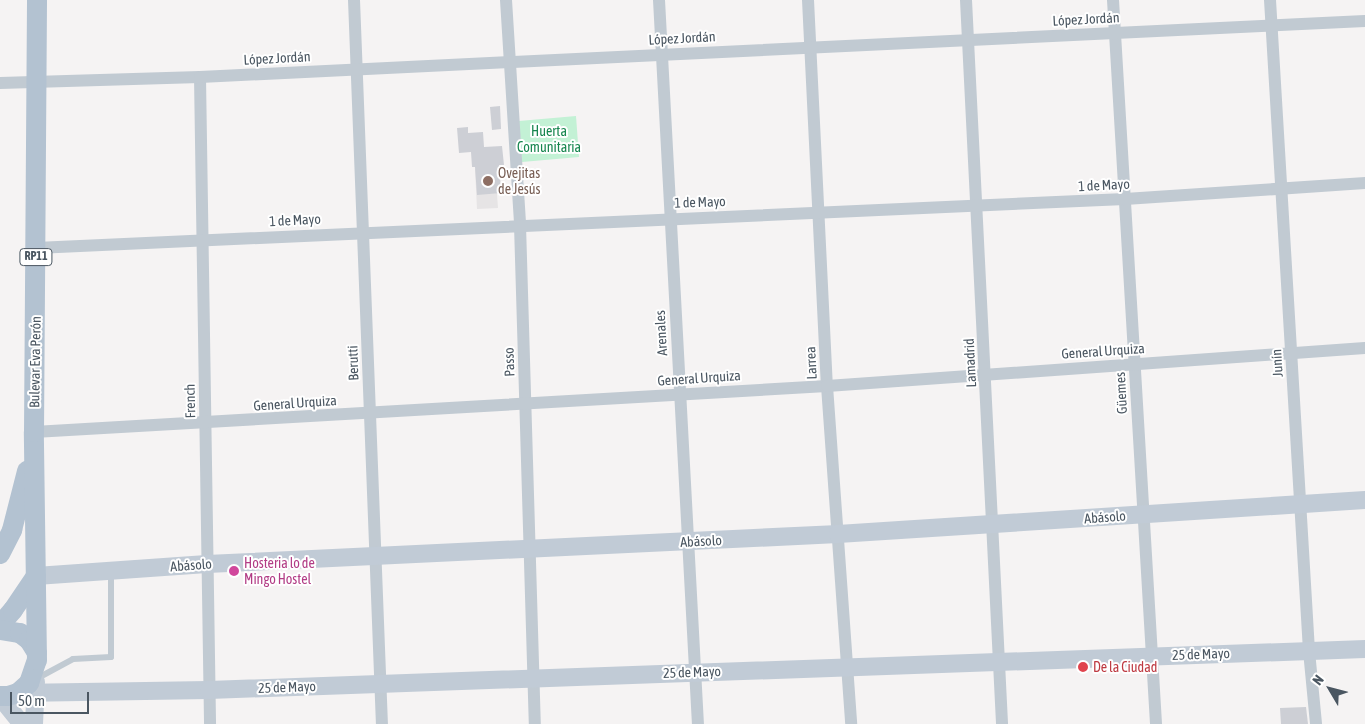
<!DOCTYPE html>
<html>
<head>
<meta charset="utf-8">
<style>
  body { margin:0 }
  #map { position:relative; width:1365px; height:724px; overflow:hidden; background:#f5f3f3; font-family:"Asap Condensed",sans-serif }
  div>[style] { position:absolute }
  .education>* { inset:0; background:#e6e4e5 }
  .green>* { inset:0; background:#c3f1d5 }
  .building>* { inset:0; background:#cdcfd5 }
  .lane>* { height:6px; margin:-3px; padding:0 3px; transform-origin:3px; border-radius:3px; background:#c1cad2 }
  .street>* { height:12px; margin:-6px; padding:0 6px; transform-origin:6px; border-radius:6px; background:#c1cad2 }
  .secondary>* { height:18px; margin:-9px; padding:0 9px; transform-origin:9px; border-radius:9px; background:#c1cbd6 }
  .primary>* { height:20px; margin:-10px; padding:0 10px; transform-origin:10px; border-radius:10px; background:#b3c2d1 }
  .dots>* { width:14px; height:14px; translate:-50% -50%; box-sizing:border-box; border:2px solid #fff; border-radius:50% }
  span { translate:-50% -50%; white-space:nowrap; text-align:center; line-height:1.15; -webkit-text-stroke:4px #fff; paint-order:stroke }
  .shield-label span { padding:1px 4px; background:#fff; border:1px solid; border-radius:4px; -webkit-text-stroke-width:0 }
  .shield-label { font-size:12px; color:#4a5661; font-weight:700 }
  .street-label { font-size:14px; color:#4a5661 }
  .park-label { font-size:14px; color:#17864f }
  .education-label { font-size:14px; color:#785e54 }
  .left { translate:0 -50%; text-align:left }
  .hotel-label { font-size:14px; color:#b23c85 }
  .health-label { font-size:14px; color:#be3a42 }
  .north { position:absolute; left:1305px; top:664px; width:50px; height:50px; -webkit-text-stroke:4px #fff; paint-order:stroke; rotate:307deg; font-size:14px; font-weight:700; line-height:20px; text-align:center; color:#4a5661 }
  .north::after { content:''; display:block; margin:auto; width:18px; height:22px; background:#4a5661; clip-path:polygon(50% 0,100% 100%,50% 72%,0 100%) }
  .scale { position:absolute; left:10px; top:692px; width:79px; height:22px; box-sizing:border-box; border:2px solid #4a5661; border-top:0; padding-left:6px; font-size:15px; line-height:18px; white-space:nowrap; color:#4a5661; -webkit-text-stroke:4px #fff; paint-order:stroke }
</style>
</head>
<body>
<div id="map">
  <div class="education">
    <div style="clip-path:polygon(500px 168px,501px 193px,497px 194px,498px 208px,477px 209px,475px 169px)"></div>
  </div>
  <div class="green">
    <div style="clip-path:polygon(576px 116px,579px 157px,522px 162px,519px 121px)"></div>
  </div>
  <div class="building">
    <div style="clip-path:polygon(500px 106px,501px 129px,492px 130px,490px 107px)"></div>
    <div style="clip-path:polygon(468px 127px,468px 133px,483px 132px,484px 147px,502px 146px,504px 165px,499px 165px,501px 193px,477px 195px,475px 167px,472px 167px,471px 152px,459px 153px,457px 128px)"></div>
    <div style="clip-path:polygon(1306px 707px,1308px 724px,1281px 724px,1280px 708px)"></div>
  </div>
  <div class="lane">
    <div style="left:36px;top:679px;width:42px;rotate:-28.4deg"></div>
    <div style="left:73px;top:659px;width:38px;rotate:-3deg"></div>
    <div style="left:111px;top:657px;width:84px;rotate:-90deg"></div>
  </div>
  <div class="street">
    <div style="left:354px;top:0;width:725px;rotate:87.79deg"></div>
    <div style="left:506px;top:0;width:225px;rotate:86.4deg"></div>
    <div style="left:520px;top:225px;width:499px;rotate:88.3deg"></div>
    <div style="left:659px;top:0;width:725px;rotate:86.92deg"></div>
    <div style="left:808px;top:0;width:386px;rotate:87.2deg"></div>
    <div style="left:827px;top:386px;width:339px;rotate:85.9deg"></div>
    <div style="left:966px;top:0;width:725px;rotate:87.15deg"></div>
    <div style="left:1113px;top:0;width:725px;rotate:86.6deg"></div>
    <div style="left:1270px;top:0;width:652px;rotate:86.57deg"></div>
    <div style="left:1309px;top:651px;width:73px;rotate:84.5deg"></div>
    <div style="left:200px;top:77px;width:647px;rotate:89.11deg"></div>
    <div style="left:0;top:83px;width:200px;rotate:-1.7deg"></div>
    <div style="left:200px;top:77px;width:1166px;rotate:-2.75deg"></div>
    <div style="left:36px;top:248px;width:1090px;rotate:-2.58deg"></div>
    <div style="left:1125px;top:199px;width:241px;rotate:-3.8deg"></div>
    <div style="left:34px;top:432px;width:794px;rotate:-3.32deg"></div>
    <div style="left:827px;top:386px;width:539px;rotate:-4.04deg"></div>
  </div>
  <div class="secondary">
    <div style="left:36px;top:576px;width:171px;rotate:-4deg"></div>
    <div style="left:207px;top:564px;width:632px;rotate:-2.72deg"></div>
    <div style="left:838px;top:534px;width:528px;rotate:-3.69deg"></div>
    <div style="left:18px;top:693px;width:191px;rotate:-0.9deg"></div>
    <div style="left:209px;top:690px;width:1157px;rotate:-2.03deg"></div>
    <div style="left:0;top:697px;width:35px;rotate:51deg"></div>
    <div style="left:34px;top:724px;width:42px;rotate:-87.3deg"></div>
  </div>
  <div class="primary">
    <div style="left:0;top:554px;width:27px;rotate:-63deg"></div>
    <div style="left:12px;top:530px;width:61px;rotate:-75.7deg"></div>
    <div style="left:0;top:625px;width:20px;rotate:-49deg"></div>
    <div style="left:13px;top:610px;width:41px;rotate:-55.9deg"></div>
    <div style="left:0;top:630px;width:20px;rotate:9deg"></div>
    <div style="left:20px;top:633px;width:11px;rotate:38deg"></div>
    <div style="left:29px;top:640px;width:15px;rotate:58deg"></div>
    <div style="left:0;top:696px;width:8px"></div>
    <div style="left:8px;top:696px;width:10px;rotate:-17deg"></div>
    <div style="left:18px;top:693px;width:15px;rotate:-42deg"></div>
    <div style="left:29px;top:683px;width:24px;rotate:-71deg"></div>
    <div style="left:37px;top:660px;width:228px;rotate:-90.8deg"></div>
    <div style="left:34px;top:432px;width:432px;rotate:-89.6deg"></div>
  </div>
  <div class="dots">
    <div style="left:488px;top:181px;background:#8d6e63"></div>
    <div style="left:234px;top:571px;background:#d1479c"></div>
    <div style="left:1083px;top:667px;background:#e0444e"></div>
  </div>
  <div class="shield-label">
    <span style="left:36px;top:257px">RP11</span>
  </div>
  <div class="street-label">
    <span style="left:1086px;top:19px;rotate:-3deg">López Jordán</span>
    <span style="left:682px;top:38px;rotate:-3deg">López Jordán</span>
    <span style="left:277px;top:58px;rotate:-3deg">López Jordán</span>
    <span style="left:1104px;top:185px;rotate:-3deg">1 de Mayo</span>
    <span style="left:700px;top:202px;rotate:-2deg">1 de Mayo</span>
    <span style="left:295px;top:220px;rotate:-3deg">1 de Mayo</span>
    <span style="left:661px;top:333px;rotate:-93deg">Arenales</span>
    <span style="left:1103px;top:351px;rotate:-4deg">General Urquiza</span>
    <span style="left:35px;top:362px;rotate:-89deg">Bulevar Eva Perón</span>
    <span style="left:509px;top:362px;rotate:-92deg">Passo</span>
    <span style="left:353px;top:363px;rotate:-92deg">Berutti</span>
    <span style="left:811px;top:363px;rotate:-93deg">Larrea</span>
    <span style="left:970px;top:363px;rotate:-93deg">Lamadrid</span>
    <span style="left:1277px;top:363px;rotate:-93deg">Junín</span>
    <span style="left:699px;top:378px;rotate:-4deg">General Urquiza</span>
    <span style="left:1121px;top:393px;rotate:-93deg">Güemes</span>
    <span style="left:190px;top:401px;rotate:-91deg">French</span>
    <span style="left:295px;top:403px;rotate:-4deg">General Urquiza</span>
    <span style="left:1105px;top:517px;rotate:-4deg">Abásolo</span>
    <span style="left:701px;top:541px;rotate:-3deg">Abásolo</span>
    <span style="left:191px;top:565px;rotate:-4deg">Abásolo</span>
    <span style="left:1201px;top:654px;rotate:-2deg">25 de Mayo</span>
    <span style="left:692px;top:672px;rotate:-2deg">25 de Mayo</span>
    <span style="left:287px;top:687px;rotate:-2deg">25 de Mayo</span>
  </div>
  <div class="park-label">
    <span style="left:549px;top:139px">Huerta<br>Comunitaria</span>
  </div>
  <div class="education-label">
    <span class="left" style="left:498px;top:181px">Ovejitas<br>de Jesús</span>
  </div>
  <div class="hotel-label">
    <span class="left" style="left:244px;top:571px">Hosteria lo de<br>Mingo Hostel</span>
  </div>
  <div class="health-label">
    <span class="left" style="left:1093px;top:667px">De la Ciudad</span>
  </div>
  <div class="north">N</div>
  <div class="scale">50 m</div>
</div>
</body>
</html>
